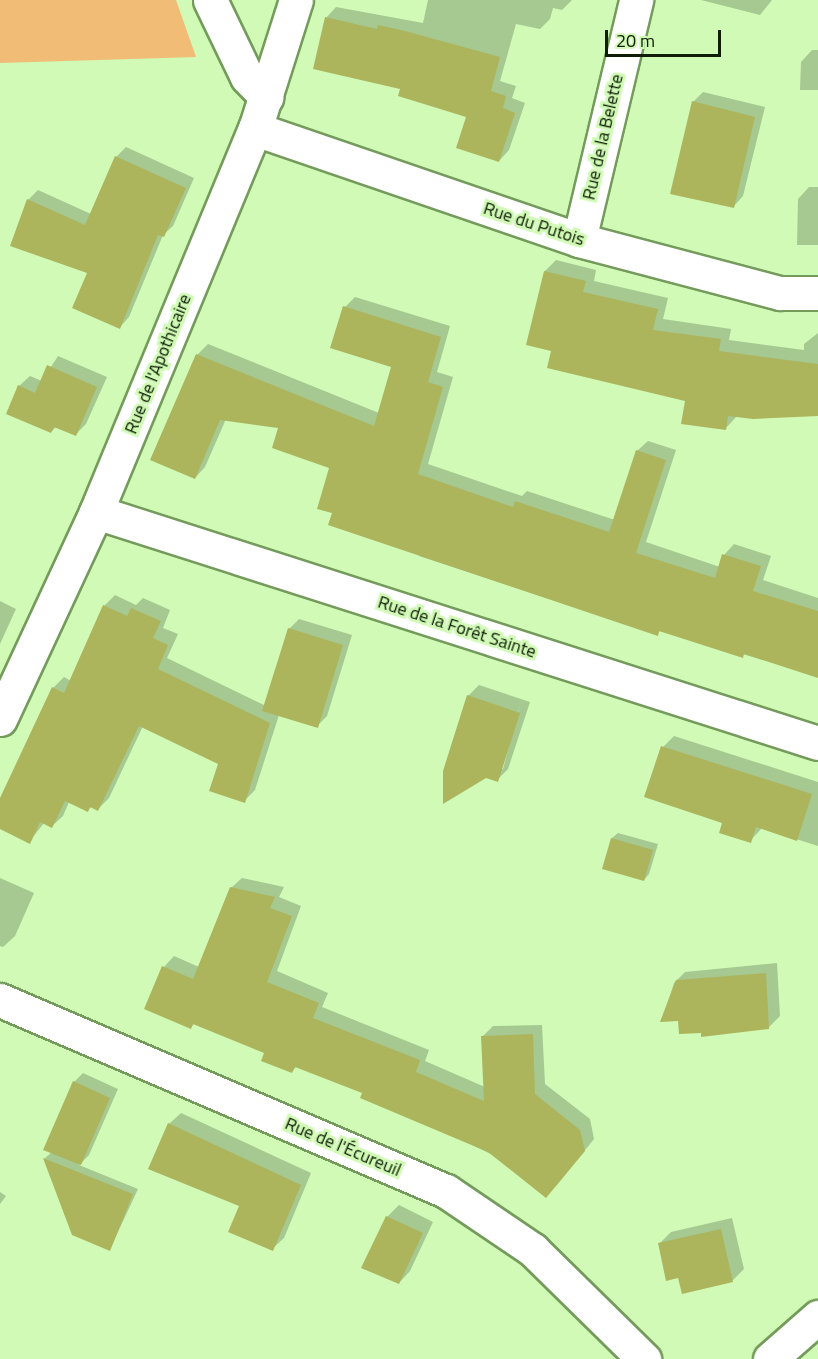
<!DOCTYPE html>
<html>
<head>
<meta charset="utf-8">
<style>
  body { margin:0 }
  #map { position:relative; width:818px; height:1359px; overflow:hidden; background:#d0fab6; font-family:"Titillium Web",sans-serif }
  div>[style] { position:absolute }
  .green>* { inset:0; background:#f1bc75 }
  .shadow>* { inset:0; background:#0003 }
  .building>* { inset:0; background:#acb55c }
  .roads { filter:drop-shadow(2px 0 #749b5c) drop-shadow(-2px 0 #749b5c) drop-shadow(0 2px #749b5c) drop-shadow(0 -2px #749b5c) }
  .street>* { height:33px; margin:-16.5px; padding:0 16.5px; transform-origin:16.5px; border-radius:16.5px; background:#fff }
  span { translate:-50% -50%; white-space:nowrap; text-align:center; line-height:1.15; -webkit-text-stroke:6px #d0fab6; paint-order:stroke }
  .street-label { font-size:18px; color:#0e1d04 }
  .scale { position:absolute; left:605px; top:30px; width:116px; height:27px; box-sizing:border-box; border:3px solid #0e1d04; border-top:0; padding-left:8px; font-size:18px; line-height:21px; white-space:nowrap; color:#0e1d04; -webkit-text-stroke:4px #d0fab6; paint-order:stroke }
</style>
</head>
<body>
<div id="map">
  <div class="green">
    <div style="clip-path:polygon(0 0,176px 0,196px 57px,0 63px)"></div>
  </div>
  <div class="shadow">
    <div style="clip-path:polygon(428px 0,572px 0,562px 10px,553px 8px,550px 19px,540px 29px,516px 24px,500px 81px,516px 86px,512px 98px,525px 103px,509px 150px,499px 161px,468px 116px,402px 88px,326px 18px,336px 7px,423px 23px)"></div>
    <div style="clip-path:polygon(701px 0,772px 0,760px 15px)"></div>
    <div style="clip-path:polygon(812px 50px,818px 50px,818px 90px,800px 90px,801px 62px)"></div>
    <div style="clip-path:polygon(703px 92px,765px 107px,743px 196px,733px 207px,693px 102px)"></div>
    <div style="clip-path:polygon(126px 147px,194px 178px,173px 226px,163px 235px,129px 317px,120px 327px,89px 272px,28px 200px,38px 190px,91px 214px,116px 157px)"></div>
    <div style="clip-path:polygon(809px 187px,818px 187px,818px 245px,797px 245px,798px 199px)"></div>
    <div style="clip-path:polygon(556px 260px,596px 270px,594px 281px,668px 298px,663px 319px,731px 329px,729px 340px,804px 350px,804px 344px,818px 333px,818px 415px,737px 416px,726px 428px,686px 400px,553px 350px,545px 271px)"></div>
    <div style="clip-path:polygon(355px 297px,450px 326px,437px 372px,453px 377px,428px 464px,522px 496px,527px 491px,615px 520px,637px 451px,648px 441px,676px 450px,646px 542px,720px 567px,724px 555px,734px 544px,771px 556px,763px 580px,818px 598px,818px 676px,661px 630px,657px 634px,419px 556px,421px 551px,334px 512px,331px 467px,280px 427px,226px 419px,205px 467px,195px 478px,197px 355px,208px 344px,379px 413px,393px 366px,345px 307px)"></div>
    <div style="clip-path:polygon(58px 356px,107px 377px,86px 424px,76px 434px,57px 426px,51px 432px,19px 386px,30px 376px,42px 381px)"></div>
    <div style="clip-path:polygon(115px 595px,136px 605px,143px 598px,170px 610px,163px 628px,178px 634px,167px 658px,266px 706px,289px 629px,299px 619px,352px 635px,327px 716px,317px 726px,279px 715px,255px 790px,244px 801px,220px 763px,143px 726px,109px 798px,98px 809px,92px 806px,87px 811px,69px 802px,63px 816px,52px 826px,44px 823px,29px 842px,0 828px,0 802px,53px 688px,64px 677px,71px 681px,104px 606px)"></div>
    <div style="clip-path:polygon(0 601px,16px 609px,0 644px)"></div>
    <div style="clip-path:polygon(evenodd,479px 685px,530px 702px,508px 769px,497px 780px,468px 696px,479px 685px,520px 705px,503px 769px,500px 769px,520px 705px)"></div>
    <div style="clip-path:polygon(674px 736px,818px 782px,818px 846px,762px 828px,750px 841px,724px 822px,663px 747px)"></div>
    <div style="clip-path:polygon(618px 833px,658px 844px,649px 874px,644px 880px,612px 838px)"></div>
    <div style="clip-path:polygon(0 878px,34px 893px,15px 936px,3px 947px,0 946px)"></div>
    <div style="clip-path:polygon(242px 878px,284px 887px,279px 897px,301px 906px,277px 971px,328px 993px,322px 1007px,429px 1050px,425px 1061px,485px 1087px,483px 1036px,493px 1026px,542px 1025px,545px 1084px,590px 1119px,594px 1139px,556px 1186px,364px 1092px,297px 1066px,292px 1071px,266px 1052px,195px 1023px,190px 1028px,146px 1009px,164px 967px,174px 956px,199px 967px,231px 888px)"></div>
    <div style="clip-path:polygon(777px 963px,780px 1016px,768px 1028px,702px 1032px,680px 1019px,662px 1020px,674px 983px,685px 972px)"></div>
    <div style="clip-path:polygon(83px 1073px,118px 1089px,89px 1155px,79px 1165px,138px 1189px,110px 1249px,74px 1234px,45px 1158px,52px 1152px,74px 1082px)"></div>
    <div style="clip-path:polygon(181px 1113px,311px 1173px,284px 1238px,272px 1249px,241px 1205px,169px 1124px)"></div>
    <div style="clip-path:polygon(0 1192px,6px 1196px,0 1204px)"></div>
    <div style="clip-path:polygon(399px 1205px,433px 1222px,410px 1271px,399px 1283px,363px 1268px,387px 1217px)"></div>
    <div style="clip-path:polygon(732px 1218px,744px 1269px,732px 1281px,679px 1276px,659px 1244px,671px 1232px)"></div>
  </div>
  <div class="building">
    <div style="clip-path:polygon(325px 17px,377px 29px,378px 25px,405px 31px,500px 57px,491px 91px,506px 96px,503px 108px,515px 113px,499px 162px,456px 148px,466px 117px,398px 96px,400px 89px,313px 69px)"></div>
    <div style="clip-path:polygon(692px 101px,755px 117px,734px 208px,670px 194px)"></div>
    <div style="clip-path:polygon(115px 156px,186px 188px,164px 237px,158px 235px,120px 329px,72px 308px,87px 273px,10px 246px,27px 199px,85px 225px)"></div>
    <div style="clip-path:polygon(544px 271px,586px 281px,583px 292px,658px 309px,653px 330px,721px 339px,719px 351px,818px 364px,818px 416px,753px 419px,728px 416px,726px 430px,681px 424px,685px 401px,547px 368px,551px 351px,526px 345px)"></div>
    <div style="clip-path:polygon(343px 306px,441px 337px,428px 382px,443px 387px,418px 474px,513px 507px,515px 501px,609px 532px,636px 450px,666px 460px,636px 553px,715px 578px,722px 554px,761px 566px,753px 591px,818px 611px,818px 678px,744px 654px,743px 658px,659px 631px,658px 636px,328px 525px,332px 513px,317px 509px,329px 468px,272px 448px,278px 428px,220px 420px,195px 479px,150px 460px,196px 354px,374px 426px,391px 367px,330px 348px)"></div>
    <div style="clip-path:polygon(47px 365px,97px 387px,76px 436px,54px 427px,51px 433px,6px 414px,18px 385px,35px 393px)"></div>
    <div style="clip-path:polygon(103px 605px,127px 616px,131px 608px,161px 621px,153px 638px,168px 645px,158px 669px,270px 723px,245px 803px,209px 791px,218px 764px,139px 726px,98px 811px,90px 807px,88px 812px,65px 801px,52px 828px,40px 822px,30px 844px,0 829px,0 798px,52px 687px,64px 693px)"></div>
    <div style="clip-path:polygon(288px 628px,343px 645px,318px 728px,262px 711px)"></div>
    <div style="clip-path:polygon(467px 695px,520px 713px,498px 782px,486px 778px,443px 804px,443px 771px)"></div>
    <div style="clip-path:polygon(661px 746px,812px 794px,797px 841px,756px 827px,751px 843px,719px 833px,722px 823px,644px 797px)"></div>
    <div style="clip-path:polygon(611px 838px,653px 850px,644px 881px,602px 869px)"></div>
    <div style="clip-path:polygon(230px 887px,275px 897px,270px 908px,292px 916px,267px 982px,319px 1003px,313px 1018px,420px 1060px,416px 1072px,484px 1101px,481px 1036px,533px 1034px,535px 1094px,580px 1130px,585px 1151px,546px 1198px,488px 1152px,360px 1098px,362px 1093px,295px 1067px,292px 1073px,261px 1061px,264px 1053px,193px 1024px,191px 1029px,144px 1009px,162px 966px,193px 979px)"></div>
    <div style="clip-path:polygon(766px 973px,769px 1029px,701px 1037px,701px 1033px,679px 1034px,678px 1021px,660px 1022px,676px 980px)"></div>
    <div style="clip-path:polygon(73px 1081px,110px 1098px,81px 1165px,43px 1150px)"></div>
    <div style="clip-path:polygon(168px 1123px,301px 1185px,273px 1251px,228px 1232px,239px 1206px,148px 1169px)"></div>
    <div style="clip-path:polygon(43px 1158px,133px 1194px,110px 1251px,72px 1235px)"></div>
    <div style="clip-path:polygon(386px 1216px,423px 1233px,399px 1284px,361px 1268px)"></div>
    <div style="clip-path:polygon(721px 1229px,733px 1282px,682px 1294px,678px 1278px,666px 1281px,658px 1243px)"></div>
  </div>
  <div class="roads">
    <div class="street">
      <div style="left:210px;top:0;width:85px;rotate:64.3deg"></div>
      <div style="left:247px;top:77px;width:28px;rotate:46deg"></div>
      <div style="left:255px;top:129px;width:342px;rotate:18.9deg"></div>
      <div style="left:579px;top:240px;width:208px;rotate:14.8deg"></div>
      <div style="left:780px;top:293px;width:38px"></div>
      <div style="left:579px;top:240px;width:247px;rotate:-76.6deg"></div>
      <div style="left:96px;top:512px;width:758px;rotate:17.74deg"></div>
      <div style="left:0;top:719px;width:228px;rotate:-65.1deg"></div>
      <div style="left:96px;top:512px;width:415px;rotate:-67.5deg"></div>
      <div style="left:255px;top:129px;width:135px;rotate:-72.4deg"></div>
      <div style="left:0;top:1000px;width:485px;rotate:23.2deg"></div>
      <div style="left:446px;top:1191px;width:105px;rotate:34.1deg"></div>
      <div style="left:533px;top:1250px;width:156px;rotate:44.5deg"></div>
      <div style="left:770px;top:1359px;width:64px;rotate:-41.2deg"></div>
    </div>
  </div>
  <div class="street-label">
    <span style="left:603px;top:137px;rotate:-77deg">Rue de la Belette</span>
    <span style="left:534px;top:224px;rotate:18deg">Rue du Putois</span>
    <span style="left:158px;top:364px;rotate:-68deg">Rue de l'Apothicaire</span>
    <span style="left:457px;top:627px;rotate:18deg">Rue de la Forêt Sainte</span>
    <span style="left:343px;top:1147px;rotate:23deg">Rue de l'Écureuil</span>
  </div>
  <div class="scale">20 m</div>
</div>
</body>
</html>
